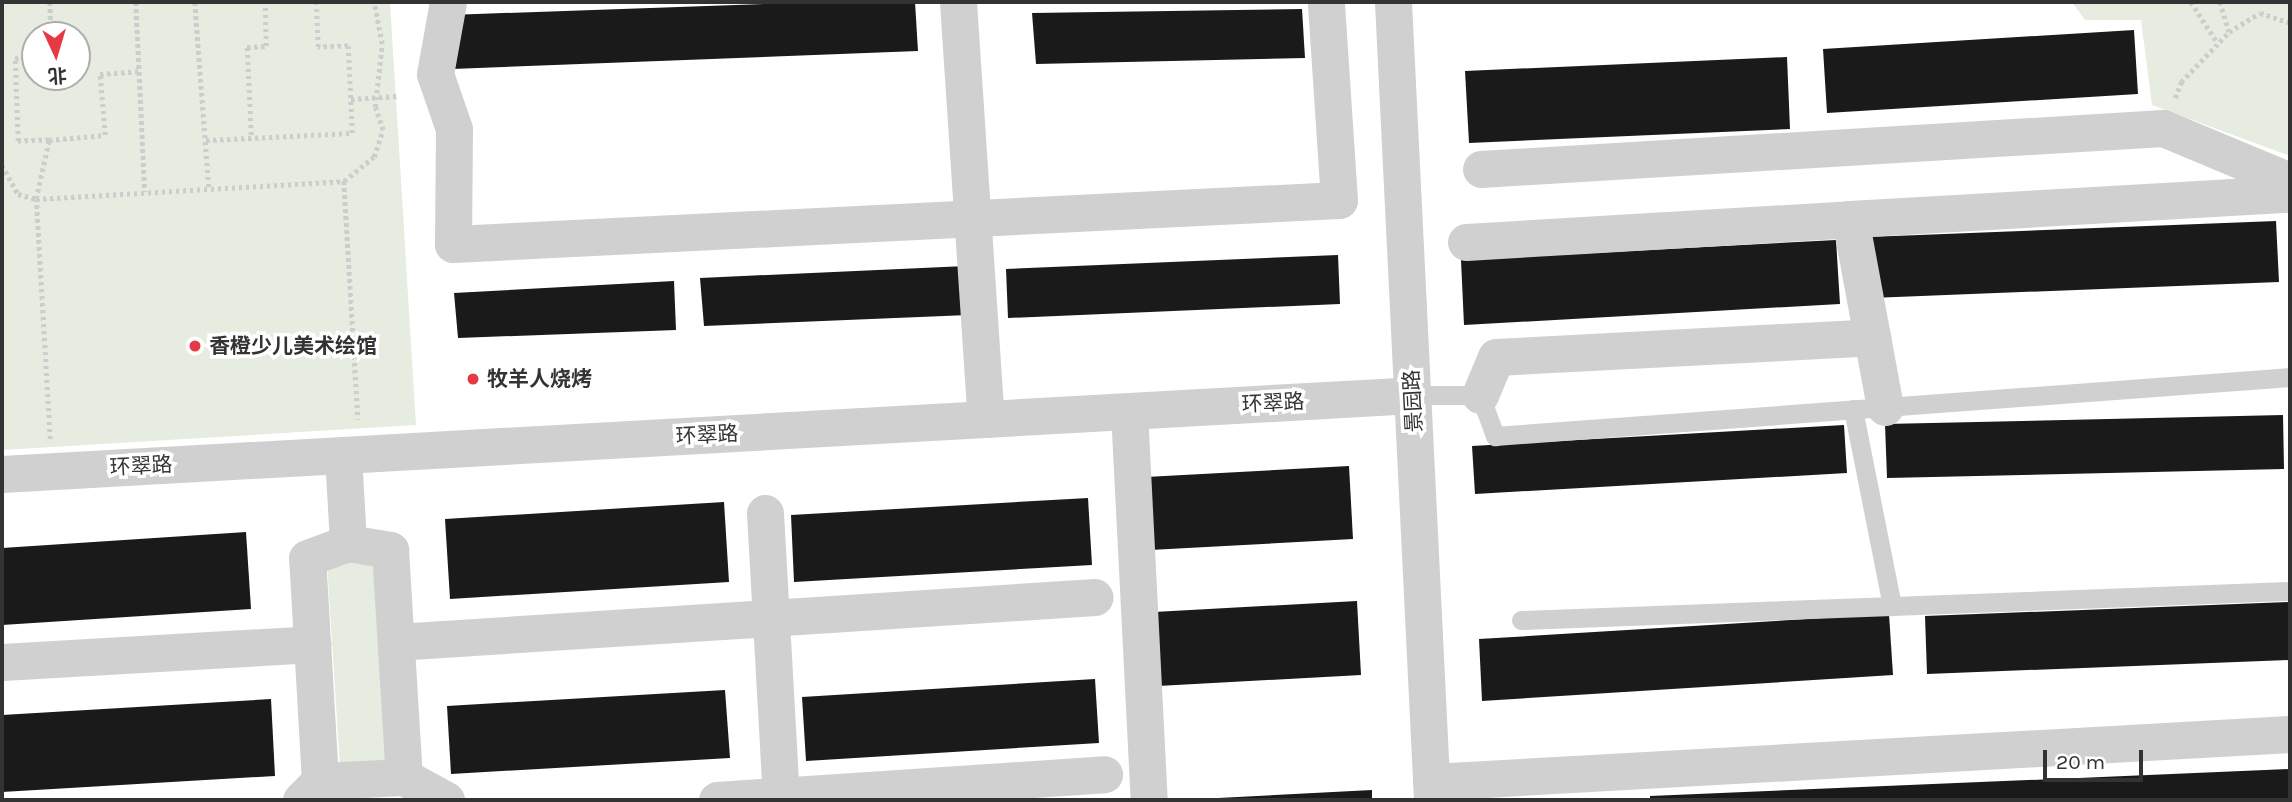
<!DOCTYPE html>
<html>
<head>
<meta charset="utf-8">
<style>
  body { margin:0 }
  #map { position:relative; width:2292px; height:802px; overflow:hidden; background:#fff; font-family:Karla,"Noto Sans SC",sans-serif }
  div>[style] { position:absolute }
  .green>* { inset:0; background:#e6ecdf }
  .building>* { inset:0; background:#1a1a1a }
  .path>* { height:4.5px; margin-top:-2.25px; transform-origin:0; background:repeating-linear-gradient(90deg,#cdcdcd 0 3.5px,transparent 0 7px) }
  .service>* { height:19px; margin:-9.5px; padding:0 9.5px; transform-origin:9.5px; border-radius:9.5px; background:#d0d0d0 }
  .minor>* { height:37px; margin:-18.5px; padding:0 18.5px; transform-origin:18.5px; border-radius:18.5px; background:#d0d0d0 }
  .dots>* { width:19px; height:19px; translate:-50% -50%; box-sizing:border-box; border:4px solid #fff; border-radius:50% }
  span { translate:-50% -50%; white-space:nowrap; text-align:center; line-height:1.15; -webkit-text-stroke:7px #fff; paint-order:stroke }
  .poi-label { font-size:21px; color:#333; font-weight:700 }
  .left { translate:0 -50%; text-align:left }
  .street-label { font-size:21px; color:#333 }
  .frame { position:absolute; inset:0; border:4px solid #333; pointer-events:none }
  .north { position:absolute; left:21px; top:21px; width:70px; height:70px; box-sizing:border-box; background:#fff; border:2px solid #adadad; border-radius:50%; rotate:176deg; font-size:19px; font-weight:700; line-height:28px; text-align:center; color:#333 }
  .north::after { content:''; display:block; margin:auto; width:24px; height:32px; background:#e63946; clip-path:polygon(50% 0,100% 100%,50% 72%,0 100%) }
  .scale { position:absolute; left:2043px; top:750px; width:100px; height:32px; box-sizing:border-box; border:4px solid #333; border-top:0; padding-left:9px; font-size:21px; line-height:24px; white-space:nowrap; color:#333; -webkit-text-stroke:5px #fff; paint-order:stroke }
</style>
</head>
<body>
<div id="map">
  <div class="green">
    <div style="clip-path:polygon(evenodd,2px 2px,390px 2px,416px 425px,2px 450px,2px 2px,35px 35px,77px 35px,77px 77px,35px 77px,35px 35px)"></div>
    <div style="clip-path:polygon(2072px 2px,2290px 2px,2290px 156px,2152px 105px,2141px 20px,2085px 20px)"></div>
    <div style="clip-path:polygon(376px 560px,389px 764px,340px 768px,327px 562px)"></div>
  </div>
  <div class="building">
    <div style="clip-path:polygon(818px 2px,915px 2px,918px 51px,452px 69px,449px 15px)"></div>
    <div style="clip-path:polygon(1302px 9px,1305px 58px,1036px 64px,1032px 13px)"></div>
    <div style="clip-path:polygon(2134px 30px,2138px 94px,1827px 113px,1823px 49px)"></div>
    <div style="clip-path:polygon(1787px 57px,1790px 129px,1469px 143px,1465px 71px)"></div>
    <div style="clip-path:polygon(2276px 221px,2279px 282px,1871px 298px,1868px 237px)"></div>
    <div style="clip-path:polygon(1836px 240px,1840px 304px,1464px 325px,1461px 260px)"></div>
    <div style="clip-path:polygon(1338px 255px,1340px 304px,1008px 318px,1006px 269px)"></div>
    <div style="clip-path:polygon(966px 266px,968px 315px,704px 326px,700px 278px)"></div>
    <div style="clip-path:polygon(674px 281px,676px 330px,458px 338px,454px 293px)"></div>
    <div style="clip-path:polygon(2283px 415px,2284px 469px,1887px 478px,1885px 424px)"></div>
    <div style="clip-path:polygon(1844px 425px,1847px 473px,1475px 494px,1472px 446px)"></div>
    <div style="clip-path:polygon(1349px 466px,1353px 539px,1150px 550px,1146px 477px)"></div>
    <div style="clip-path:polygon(1088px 498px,1092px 565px,794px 582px,791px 515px)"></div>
    <div style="clip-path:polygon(724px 502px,729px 582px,450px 599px,445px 519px)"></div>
    <div style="clip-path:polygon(246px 532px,251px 609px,2px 625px,2px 548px)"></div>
    <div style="clip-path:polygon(1357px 601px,1361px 675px,1158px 686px,1154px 612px)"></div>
    <div style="clip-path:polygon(2290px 602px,2290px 660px,1927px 674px,1925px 616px)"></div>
    <div style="clip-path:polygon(1889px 614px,1893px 675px,1482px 701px,1479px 639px)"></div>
    <div style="clip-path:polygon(1095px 679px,1099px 743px,806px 761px,802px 697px)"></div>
    <div style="clip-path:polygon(725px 690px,730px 758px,451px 774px,447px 706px)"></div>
    <div style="clip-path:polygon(271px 699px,275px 776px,2px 792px,2px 715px)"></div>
    <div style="clip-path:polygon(2290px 769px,2290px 800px,1650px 800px,1650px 796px)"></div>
    <div style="clip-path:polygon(1372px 790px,1372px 800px,1218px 800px,1218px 798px)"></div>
  </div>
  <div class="path">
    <div style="left:50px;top:2px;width:33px;rotate:88deg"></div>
    <div style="left:136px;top:2px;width:190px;rotate:87.3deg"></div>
    <div style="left:195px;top:2px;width:188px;rotate:85.7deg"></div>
    <div style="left:2191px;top:2px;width:48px;rotate:57deg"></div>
    <div style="left:2220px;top:2px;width:31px;rotate:73deg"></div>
    <div style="left:2175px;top:98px;width:17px;rotate:-69deg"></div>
    <div style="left:2181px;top:82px;width:69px;rotate:-46.2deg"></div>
    <div style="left:2229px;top:32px;width:36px;rotate:-32deg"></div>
    <div style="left:2260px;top:13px;width:32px;rotate:18deg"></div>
    <div style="left:351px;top:99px;width:46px;rotate:-3.7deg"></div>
    <div style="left:251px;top:135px;width:88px;rotate:-92.6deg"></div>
    <div style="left:247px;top:47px;width:19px;rotate:-3deg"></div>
    <div style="left:266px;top:46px;width:44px;rotate:-91.3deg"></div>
    <div style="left:49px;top:140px;width:56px;rotate:-5.1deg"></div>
    <div style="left:105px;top:135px;width:61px;rotate:-94.7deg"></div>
    <div style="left:100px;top:74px;width:39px;rotate:-4deg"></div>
    <div style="left:206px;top:140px;width:146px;rotate:-2.7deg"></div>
    <div style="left:352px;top:133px;width:87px;rotate:-92.6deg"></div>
    <div style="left:348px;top:46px;width:30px;rotate:178deg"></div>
    <div style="left:318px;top:47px;width:45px;rotate:-92.5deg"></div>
    <div style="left:2px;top:165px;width:33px;rotate:61deg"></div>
    <div style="left:18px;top:194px;width:19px;rotate:16deg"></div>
    <div style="left:36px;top:199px;width:60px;rotate:-77.6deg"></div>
    <div style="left:49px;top:140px;width:31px;rotate:178deg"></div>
    <div style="left:18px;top:141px;width:83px;rotate:-92.1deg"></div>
    <div style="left:15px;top:58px;width:20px;rotate:-3deg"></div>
    <div style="left:344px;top:181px;width:38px;rotate:-39deg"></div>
    <div style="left:374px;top:157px;width:28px;rotate:-72deg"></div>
    <div style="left:383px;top:130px;width:24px;rotate:-109deg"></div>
    <div style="left:375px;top:107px;width:63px;rotate:-83.7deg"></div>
    <div style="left:382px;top:44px;width:43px;rotate:-100.8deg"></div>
    <div style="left:50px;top:439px;width:240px;rotate:-93.3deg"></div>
    <div style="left:36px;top:199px;width:309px;rotate:-3.3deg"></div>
    <div style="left:344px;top:181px;width:239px;rotate:86.6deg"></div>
  </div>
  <div class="service">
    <div style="left:1413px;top:395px;width:67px"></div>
    <div style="left:1480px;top:395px;width:44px;rotate:69.9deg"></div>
    <div style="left:1495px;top:436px;width:797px;rotate:-4.24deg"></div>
    <div style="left:1853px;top:409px;width:201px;rotate:78.8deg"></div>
    <div style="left:1521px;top:620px;width:770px;rotate:-2.16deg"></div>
  </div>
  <div class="minor">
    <div style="left:448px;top:2px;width:73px;rotate:100.2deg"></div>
    <div style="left:435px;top:74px;width:58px;rotate:70.9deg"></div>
    <div style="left:454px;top:129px;width:115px;rotate:90.5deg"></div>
    <div style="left:453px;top:244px;width:887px;rotate:-2.84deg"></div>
    <div style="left:1339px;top:200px;width:198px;rotate:-93.8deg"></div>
    <div style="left:958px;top:2px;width:418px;rotate:86.2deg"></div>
    <div style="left:1393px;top:2px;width:799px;rotate:87.2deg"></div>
    <div style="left:1481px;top:169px;width:683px;rotate:-3.44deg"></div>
    <div style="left:2163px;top:128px;width:138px;rotate:22.7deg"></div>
    <div style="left:1466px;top:242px;width:385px;rotate:-3.4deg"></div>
    <div style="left:1480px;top:395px;width:41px;rotate:-67.2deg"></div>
    <div style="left:1496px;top:357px;width:377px;rotate:-3deg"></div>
    <div style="left:1885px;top:407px;width:191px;rotate:-100.5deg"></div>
    <div style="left:1850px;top:219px;width:441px;rotate:-3.3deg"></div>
    <div style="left:1129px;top:411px;width:390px;rotate:87.1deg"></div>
    <div style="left:343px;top:455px;width:88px;rotate:86.7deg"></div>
    <div style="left:2px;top:474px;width:1413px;rotate:-3.2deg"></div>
    <div style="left:765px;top:513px;width:287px;rotate:86.8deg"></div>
    <div style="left:396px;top:642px;width:700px;rotate:-3.68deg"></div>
    <div style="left:2px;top:662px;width:311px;rotate:-3.3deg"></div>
    <div style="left:320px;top:781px;width:223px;rotate:-93.3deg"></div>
    <div style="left:307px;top:558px;width:44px;rotate:-20.1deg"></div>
    <div style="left:348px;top:543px;width:43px;rotate:9.5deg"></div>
    <div style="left:390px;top:550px;width:227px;rotate:86.5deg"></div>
    <div style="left:1431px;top:782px;width:860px;rotate:-3.2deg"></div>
    <div style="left:301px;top:800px;width:27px;rotate:-45deg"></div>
    <div style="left:320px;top:781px;width:84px;rotate:-2.7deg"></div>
    <div style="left:404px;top:777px;width:48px;rotate:28.7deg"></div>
    <div style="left:717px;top:800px;width:388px;rotate:-3.8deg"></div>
  </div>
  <div class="dots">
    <div style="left:195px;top:346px;background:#e63946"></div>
    <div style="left:473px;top:379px;background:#e63946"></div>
  </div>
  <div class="poi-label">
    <span class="left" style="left:209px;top:346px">香橙少儿美术绘馆</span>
    <span class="left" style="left:487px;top:379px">牧羊人烧烤</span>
  </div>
  <div class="street-label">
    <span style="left:1413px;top:401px;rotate:-93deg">景园路</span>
    <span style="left:1273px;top:403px;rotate:-3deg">环翠路</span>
    <span style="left:707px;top:435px;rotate:-3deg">环翠路</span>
    <span style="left:141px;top:466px;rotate:-3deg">环翠路</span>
  </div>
  <div class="frame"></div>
  <div class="north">北</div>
  <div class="scale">20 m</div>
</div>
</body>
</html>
